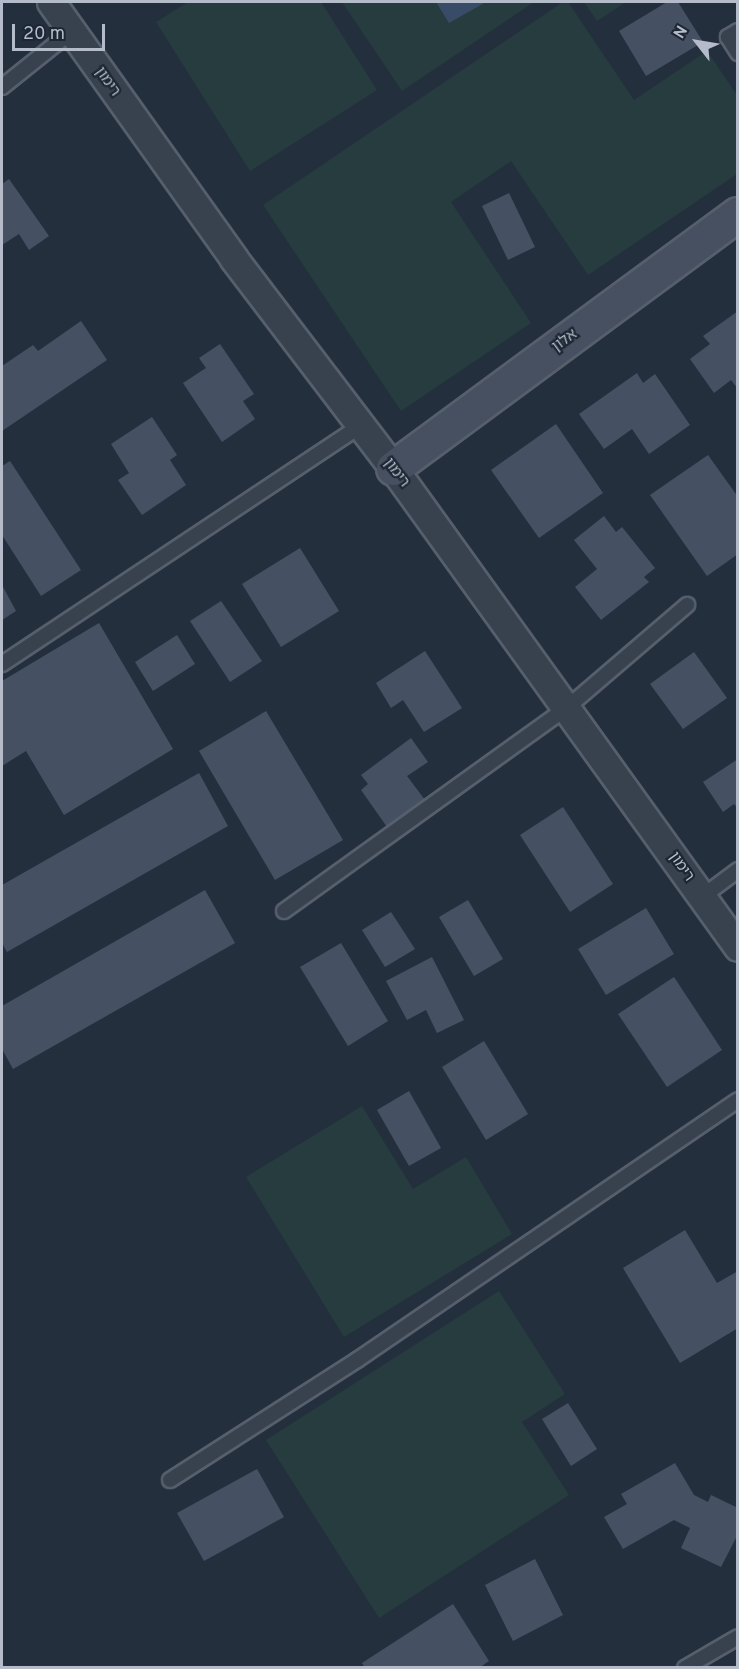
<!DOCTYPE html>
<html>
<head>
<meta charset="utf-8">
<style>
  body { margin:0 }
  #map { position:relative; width:739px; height:1669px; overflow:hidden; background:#242f3e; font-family:Overpass,"Noto Sans Hebrew",sans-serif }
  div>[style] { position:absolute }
  .green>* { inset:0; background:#263c3f }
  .water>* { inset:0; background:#394c67 }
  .building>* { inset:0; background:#455162 }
  .roads { filter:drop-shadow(2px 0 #565f6c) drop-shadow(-2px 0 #565f6c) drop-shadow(0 2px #565f6c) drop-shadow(0 -2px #565f6c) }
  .lane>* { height:14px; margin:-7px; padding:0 7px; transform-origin:7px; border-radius:7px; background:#38414e }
  .street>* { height:27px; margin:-13.5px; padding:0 13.5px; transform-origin:13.5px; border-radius:13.5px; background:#38414e }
  .secondary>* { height:33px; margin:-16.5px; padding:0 16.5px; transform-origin:16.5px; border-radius:16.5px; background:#465061 }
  span { translate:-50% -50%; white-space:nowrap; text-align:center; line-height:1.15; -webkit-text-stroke:4.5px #1d2633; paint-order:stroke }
  .street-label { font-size:15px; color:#b4bcc9 }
  .frame { position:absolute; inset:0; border:3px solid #b4bcc9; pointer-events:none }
  .north { position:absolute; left:667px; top:12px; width:60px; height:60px; -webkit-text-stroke:4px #1d2633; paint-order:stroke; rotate:301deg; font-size:16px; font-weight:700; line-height:24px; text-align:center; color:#b4bcc9 }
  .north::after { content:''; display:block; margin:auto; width:21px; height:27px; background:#b4bcc9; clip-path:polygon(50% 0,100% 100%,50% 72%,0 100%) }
  .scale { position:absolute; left:12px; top:24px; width:93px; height:27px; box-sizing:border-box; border:3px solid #b4bcc9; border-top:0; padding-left:8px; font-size:18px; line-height:21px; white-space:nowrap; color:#b4bcc9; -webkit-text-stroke:4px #1d2633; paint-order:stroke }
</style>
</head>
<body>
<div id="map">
  <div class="green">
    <div style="clip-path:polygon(188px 2px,321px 2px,377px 90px,250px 171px,156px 22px)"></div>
    <div style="clip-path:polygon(342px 2px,534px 2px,402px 91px)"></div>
    <div style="clip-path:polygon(563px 2px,568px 2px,634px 100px,707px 51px,737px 95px,737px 174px,588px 275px,511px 161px,451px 202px,531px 323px,401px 411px,263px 205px)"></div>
    <div style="clip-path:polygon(584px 2px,626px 2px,597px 21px)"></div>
    <div style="clip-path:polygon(362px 1106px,413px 1189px,466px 1157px,512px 1234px,344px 1337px,246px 1177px)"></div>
    <div style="clip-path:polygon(499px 1291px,565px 1394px,522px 1422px,569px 1495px,379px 1618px,266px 1440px)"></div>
  </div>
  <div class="water">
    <div style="clip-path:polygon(436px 2px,486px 2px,449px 23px)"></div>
  </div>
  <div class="building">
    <div style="clip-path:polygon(667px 2px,678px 2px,703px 42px,646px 76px,619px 31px)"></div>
    <div style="clip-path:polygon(9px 179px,49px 236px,29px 250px,19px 234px,2px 245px,2px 184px)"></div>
    <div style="clip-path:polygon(509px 193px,535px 247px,508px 260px,482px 206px)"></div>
    <div style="clip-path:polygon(738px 311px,738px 389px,731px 380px,714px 393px,690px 359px,710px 344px,703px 336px)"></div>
    <div style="clip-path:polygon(81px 321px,107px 360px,2px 431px,2px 366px,33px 345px,38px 351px)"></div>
    <div style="clip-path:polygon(220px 344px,254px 394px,243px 401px,255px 419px,222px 442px,183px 383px,206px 368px,199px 358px)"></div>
    <div style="clip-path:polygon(637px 373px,643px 383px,655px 374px,690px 425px,649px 454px,632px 429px,604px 449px,579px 414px)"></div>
    <div style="clip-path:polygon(152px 417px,177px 455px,170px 460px,186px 485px,142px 515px,118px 480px,129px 473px,111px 444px)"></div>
    <div style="clip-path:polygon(556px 424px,603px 493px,539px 538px,491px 470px)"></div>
    <div style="clip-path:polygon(708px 455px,738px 497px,738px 554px,707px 576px,650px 495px)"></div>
    <div style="clip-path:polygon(10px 461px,81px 570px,41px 596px,2px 535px,2px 466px)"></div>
    <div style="clip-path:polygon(604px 516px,616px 532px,622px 527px,655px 568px,644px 577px,649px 582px,601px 620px,575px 587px,597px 569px,574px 540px)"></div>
    <div style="clip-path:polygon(300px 548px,339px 611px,281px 647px,242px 584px)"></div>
    <div style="clip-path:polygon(2px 585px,16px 611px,2px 620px)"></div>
    <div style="clip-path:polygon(221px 601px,262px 661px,230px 682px,190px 621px)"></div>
    <div style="clip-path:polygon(99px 623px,173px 749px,64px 815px,26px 751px,2px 766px,2px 681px)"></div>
    <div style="clip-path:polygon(177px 635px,195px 664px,153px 691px,135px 662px)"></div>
    <div style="clip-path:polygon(425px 651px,462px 708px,424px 732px,403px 700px,391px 708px,376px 683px)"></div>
    <div style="clip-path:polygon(694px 652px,727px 698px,683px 729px,650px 684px)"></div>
    <div style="clip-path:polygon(266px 711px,343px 840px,275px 880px,199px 751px)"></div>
    <div style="clip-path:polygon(411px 738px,428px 762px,407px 776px,425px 800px,387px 827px,361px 790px,368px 784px,361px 775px)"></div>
    <div style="clip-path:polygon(738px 759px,738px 809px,734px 804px,723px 812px,703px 782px)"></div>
    <div style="clip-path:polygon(199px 773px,228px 826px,7px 952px,2px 943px,2px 885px)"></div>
    <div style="clip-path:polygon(563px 807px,613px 884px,570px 912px,520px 835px)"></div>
    <div style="clip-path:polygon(205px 890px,235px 943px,13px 1069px,2px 1049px,2px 1006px)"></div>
    <div style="clip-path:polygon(468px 900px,503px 959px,474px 976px,439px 917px)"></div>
    <div style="clip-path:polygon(646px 908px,674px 954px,606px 995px,578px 949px)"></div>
    <div style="clip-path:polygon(391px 912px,415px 949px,385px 967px,362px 930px)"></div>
    <div style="clip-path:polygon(341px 943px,388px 1021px,348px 1046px,300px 967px)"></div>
    <div style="clip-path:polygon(432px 957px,464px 1020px,437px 1033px,426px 1010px,407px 1020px,386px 981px)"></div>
    <div style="clip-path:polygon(674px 977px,722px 1050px,667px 1087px,618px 1014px)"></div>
    <div style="clip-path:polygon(484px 1041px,528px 1114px,486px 1140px,442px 1067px)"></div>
    <div style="clip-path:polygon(409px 1091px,441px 1148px,409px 1166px,377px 1110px)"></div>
    <div style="clip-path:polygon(685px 1230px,717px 1283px,738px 1271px,738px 1328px,680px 1363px,623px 1268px)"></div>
    <div style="clip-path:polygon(568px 1403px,597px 1449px,571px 1466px,542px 1419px)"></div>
    <div style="clip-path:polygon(675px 1463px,694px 1495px,708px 1502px,711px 1495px,738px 1508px,738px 1534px,721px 1567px,681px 1548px,690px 1528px,674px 1520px,623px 1549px,604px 1517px,627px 1504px,621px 1494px)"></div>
    <div style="clip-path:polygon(257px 1469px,284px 1517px,204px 1561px,177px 1513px)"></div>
    <div style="clip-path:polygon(535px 1559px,563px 1615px,513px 1641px,485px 1585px)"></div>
    <div style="clip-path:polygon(453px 1604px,489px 1661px,479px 1668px,365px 1668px,362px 1663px)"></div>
  </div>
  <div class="roads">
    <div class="lane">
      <div style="left:738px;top:31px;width:12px;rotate:149deg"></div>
      <div style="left:728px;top:37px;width:19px;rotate:58deg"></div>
      <div style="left:2px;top:87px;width:90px;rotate:-38.7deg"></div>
      <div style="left:2px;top:664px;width:430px;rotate:-33.6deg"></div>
      <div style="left:702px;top:897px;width:45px;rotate:-36.9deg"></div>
      <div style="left:284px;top:911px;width:350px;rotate:-35.7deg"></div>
      <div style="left:568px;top:707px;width:157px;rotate:-40.6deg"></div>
      <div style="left:170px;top:1480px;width:222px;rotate:-32.7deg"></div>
      <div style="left:357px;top:1360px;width:461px;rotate:-34.3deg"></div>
      <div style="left:685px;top:1668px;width:61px;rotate:-30.3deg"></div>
    </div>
    <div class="street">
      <div style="left:51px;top:2px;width:315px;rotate:54.5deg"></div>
      <div style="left:234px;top:259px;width:263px;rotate:52.7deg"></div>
      <div style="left:393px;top:468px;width:590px;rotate:54.24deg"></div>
    </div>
    <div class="secondary">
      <div style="left:393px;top:468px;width:428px;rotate:-36.4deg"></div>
    </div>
  </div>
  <div class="street-label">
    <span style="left:107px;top:82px;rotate:55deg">רימון</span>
    <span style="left:565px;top:341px;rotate:-36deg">אלון</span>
    <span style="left:396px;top:473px;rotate:53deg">רימון</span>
    <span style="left:681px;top:867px;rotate:55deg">רימון</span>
  </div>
  <div class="frame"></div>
  <div class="north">N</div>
  <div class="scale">20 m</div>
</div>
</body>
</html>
